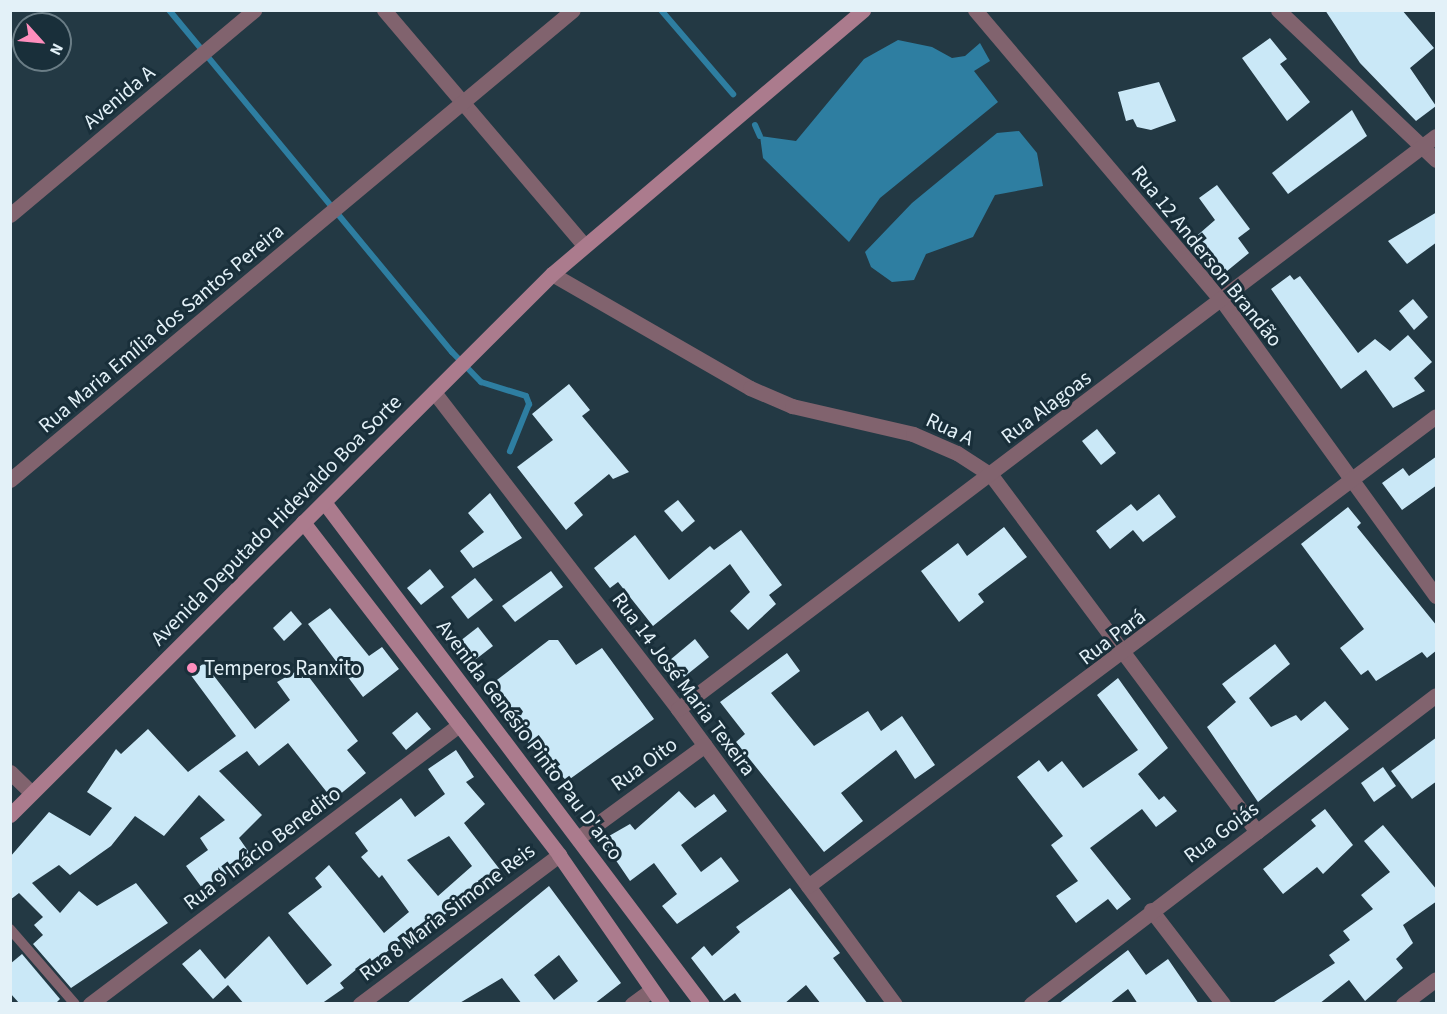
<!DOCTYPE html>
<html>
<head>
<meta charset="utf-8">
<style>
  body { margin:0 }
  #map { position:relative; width:1447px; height:1014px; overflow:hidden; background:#233944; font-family:"Source Sans 3",sans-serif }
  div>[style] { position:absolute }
  .water>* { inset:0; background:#2e7ea1 }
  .stream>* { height:6px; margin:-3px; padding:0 3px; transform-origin:3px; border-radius:3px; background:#2e7ea1 }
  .building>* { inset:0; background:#cae8f7 }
  .lane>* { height:10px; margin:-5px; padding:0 5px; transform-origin:5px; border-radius:5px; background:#81636e }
  .street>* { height:15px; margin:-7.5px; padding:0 7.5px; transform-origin:7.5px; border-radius:7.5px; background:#81636e }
  .secondary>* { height:15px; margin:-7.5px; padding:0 7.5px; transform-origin:7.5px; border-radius:7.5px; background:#ab7b8d }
  .dots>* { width:16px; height:16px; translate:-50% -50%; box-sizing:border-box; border:3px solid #192f3a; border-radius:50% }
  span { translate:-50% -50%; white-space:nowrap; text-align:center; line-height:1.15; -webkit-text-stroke:6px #192f3a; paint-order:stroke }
  .street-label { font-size:21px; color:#e3f1f8 }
  .poi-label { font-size:21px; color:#e3f1f8 }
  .left { translate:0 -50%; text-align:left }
  .frame { position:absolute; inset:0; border:12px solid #e3f1f8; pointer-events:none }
  .north { position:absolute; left:12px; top:12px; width:60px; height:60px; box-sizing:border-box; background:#192f3a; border:2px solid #6a7d86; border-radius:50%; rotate:117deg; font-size:16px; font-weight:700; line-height:24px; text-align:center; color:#e3f1f8 }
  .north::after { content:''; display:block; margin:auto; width:21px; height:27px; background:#fe8ebd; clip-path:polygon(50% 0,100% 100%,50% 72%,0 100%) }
</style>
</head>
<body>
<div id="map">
  <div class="water">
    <div style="clip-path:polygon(898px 40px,932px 47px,952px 58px,965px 56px,980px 43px,990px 61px,974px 71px,998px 102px,880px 198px,849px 242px,763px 158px,760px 136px,796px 141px,864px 59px)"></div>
    <div style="clip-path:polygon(1019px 131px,1037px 153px,1043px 186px,995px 195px,973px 237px,926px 254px,914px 280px,892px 282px,871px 267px,865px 252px,912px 203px,997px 133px)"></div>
  </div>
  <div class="stream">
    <div style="left:169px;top:10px;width:444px;rotate:50.4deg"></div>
    <div style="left:452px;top:352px;width:42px;rotate:46deg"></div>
    <div style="left:481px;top:382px;width:47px;rotate:17.3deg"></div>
    <div style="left:526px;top:396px;width:9px;rotate:69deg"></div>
    <div style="left:529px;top:404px;width:51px;rotate:112deg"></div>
    <div style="left:661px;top:10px;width:111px;rotate:49.4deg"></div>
    <div style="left:755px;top:125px;width:12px;rotate:66deg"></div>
  </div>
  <div class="building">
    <div style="clip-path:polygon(1325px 10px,1402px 10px,1434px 48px,1410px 68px,1436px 106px,1416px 121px,1360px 63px)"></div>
    <div style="clip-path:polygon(1270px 38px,1287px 59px,1280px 64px,1310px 102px,1287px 121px,1242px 58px)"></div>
    <div style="clip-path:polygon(1159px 82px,1176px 121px,1151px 130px,1137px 127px,1133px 119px,1126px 121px,1118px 92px)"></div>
    <div style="clip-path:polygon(1352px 110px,1367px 136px,1288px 194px,1272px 173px)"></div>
    <div style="clip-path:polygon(1217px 185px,1250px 229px,1238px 238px,1249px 253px,1221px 276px,1192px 240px,1215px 220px,1199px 198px)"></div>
    <div style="clip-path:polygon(1437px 212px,1437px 242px,1407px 264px,1388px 241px)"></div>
    <div style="clip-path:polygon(1290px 275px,1294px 280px,1300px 276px,1358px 353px,1375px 339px,1390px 351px,1408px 335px,1432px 362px,1414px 378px,1425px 391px,1393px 408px,1366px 370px,1341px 389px,1271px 289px)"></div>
    <div style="clip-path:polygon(1413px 299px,1428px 317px,1414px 330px,1399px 311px)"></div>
    <div style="clip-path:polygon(569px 384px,590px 410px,582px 416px,629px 472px,613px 479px,609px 474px,574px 503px,583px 515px,566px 530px,517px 467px,553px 440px,532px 414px)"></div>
    <div style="clip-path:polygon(1097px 429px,1116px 453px,1101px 465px,1082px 441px)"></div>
    <div style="clip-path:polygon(1437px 456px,1437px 485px,1402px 510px,1382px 483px,1403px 468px,1409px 476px)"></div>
    <div style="clip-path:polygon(490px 493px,522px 538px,473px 568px,460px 551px,484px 532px,468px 513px)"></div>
    <div style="clip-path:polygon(1159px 494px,1176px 517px,1143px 542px,1133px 530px,1110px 549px,1096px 531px,1131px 504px,1137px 511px)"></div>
    <div style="clip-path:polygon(678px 500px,695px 521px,682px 532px,664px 511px)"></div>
    <div style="clip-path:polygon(1348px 507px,1361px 523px,1357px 527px,1437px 626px,1437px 650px,1427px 658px,1422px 652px,1376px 681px,1368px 670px,1361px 675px,1340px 648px,1364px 629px,1301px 544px)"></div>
    <div style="clip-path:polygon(1004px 527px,1027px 557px,978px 594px,984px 602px,959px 622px,921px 571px,958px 543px,967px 556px)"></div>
    <div style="clip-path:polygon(741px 530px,782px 585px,769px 595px,776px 604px,748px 630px,730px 611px,750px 592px,730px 564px,653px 626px,618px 582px,610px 588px,594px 568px,635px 535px,669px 580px,710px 546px,714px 550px)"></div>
    <div style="clip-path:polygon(430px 569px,444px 587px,421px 605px,407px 588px)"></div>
    <div style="clip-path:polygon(551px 571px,563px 587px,515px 622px,502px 606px)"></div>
    <div style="clip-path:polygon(475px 578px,493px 600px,468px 619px,451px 597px)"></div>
    <div style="clip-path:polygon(330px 608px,369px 656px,382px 647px,399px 669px,363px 697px,308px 624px)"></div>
    <div style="clip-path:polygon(291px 611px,302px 624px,284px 641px,273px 628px)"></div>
    <div style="clip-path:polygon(478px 627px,493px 646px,471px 663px,455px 645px)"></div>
    <div style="clip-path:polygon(695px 639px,709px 657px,684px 677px,670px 660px)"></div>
    <div style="clip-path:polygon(549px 640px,558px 640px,576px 665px,602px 648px,654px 719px,567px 781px,531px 747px,489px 686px)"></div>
    <div style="clip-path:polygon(1275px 644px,1290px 664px,1249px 698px,1271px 727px,1296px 715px,1301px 721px,1325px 701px,1349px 729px,1258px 802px,1207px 727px,1236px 702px,1222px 684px)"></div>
    <div style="clip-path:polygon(787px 653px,800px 671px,771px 693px,814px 746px,868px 711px,881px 731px,902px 716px,935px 765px,915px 779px,896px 750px,841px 793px,863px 821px,824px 852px,736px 742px,745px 734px,720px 702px)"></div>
    <div style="clip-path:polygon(204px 663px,255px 729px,290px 700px,277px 682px,302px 668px,358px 741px,347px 750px,366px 773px,333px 800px,288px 743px,259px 766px,247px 751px,219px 771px,262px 815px,239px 838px,253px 858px,202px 888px,186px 866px,208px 850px,200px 838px,225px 820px,199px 795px,164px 836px,135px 816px,111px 846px,70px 875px,59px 865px,32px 883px,60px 913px,79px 891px,97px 906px,136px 883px,168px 923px,71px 988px,33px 944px,43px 935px,34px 925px,43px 917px,19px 893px,10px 900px,10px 857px,49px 812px,90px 836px,112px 808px,87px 792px,116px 749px,121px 754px,148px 729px,188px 772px,236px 736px,190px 674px)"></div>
    <div style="clip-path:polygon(1118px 678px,1168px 748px,1138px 774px,1159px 800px,1164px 796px,1177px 811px,1156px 827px,1142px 809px,1090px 848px,1131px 899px,1117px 910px,1108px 899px,1076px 923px,1056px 896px,1078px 881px,1051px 845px,1063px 836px,1017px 777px,1039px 760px,1048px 772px,1062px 761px,1083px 788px,1138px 750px,1097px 695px)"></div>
    <div style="clip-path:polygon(417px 712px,431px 729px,406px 750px,392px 733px)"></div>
    <div style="clip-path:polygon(1437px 737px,1437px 781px,1412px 799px,1391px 771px)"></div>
    <div style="clip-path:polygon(evenodd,456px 750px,474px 777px,466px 782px,485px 804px,464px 823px,501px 871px,486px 883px,482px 878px,426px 933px,420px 925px,373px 963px,370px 958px,340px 983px,344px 988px,321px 1004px,244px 1004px,228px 985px,213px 999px,182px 964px,200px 949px,225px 979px,269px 936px,307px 985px,332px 965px,288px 913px,322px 887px,315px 878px,329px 865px,384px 933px,409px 912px,382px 875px,379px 878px,361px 857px,368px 851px,355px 833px,401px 798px,415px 817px,445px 794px,428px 769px,456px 750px,449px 836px,472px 866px,438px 896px,407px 860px,449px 836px)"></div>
    <div style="clip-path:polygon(1383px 767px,1396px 786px,1374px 802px,1361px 783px)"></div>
    <div style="clip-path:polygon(679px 791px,695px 808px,714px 794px,727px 811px,681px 845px,701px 872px,721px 857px,739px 881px,677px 924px,662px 906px,677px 894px,654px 863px,630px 881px,602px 840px,630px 824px,635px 830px)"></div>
    <div style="clip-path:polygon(1325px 809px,1353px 845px,1323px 874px,1317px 867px,1283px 894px,1263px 869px,1316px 826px,1311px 820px)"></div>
    <div style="clip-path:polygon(1383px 825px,1437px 890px,1437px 901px,1403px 925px,1413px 943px,1396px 959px,1403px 968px,1365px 1001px,1349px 980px,1319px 1004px,1271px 1004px,1335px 963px,1329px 955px,1350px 940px,1343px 931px,1373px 909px,1361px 895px,1390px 872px,1364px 841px)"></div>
    <div style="clip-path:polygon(evenodd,549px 886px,621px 983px,594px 1004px,522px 1004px,502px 978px,458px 1004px,406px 1004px,549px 886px,559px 955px,578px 981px,554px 1000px,534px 975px,559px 955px)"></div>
    <div style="clip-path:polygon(790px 888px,840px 953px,833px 958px,868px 1004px,821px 1004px,806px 985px,784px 1004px,743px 1004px,735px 993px,724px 1001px,691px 958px,704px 946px,712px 956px,740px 932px,736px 927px)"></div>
    <div style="clip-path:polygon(1128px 950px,1146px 975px,1168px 959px,1199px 1004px,1138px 1004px,1128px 989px,1109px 1004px,1058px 1004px)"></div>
    <div style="clip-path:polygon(22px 954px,60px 999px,55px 1004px,20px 1004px,10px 993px,10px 964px)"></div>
  </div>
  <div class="lane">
    <div style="left:10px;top:929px;width:99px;rotate:49.1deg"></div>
  </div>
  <div class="street">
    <div style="left:384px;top:10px;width:309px;rotate:49.6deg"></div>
    <div style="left:975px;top:10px;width:383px;rotate:49.7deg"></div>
    <div style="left:1223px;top:302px;width:363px;rotate:54.1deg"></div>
    <div style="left:1278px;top:10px;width:218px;rotate:43.5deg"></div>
    <div style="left:10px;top:215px;width:319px;rotate:-40deg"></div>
    <div style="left:552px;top:274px;width:228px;rotate:29.9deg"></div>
    <div style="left:750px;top:388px;width:46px;rotate:23.2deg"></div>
    <div style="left:792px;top:406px;width:124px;rotate:13deg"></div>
    <div style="left:913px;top:434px;width:48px;rotate:23.4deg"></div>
    <div style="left:957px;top:453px;width:40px;rotate:32.9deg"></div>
    <div style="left:991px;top:475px;width:445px;rotate:53.3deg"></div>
    <div style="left:434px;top:392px;width:400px;rotate:52.4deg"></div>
    <div style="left:678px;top:709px;width:366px;rotate:53.7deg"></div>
    <div style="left:10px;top:480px;width:733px;rotate:-39.86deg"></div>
    <div style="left:678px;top:709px;width:950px;rotate:-37.09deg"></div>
    <div style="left:10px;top:772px;width:30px;rotate:44deg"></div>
    <div style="left:578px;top:838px;width:157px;rotate:-36.2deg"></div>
    <div style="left:808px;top:886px;width:784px;rotate:-36.81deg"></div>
    <div style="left:1151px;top:910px;width:118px;rotate:52.5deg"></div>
    <div style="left:90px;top:1004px;width:463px;rotate:-37.1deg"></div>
    <div style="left:360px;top:1004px;width:249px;rotate:-36.8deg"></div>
    <div style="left:632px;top:1004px;width:24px;rotate:-36deg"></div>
    <div style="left:1031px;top:1004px;width:509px;rotate:-37.34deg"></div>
    <div style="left:1403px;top:1004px;width:41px;rotate:-37.1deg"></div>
  </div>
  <div class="secondary">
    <div style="left:324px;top:502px;width:628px;rotate:53.02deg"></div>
    <div style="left:303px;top:522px;width:420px;rotate:52.4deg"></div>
    <div style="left:559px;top:855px;width:181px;rotate:55.3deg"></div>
    <div style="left:10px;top:815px;width:766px;rotate:-44.95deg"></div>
    <div style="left:552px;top:274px;width:408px;rotate:-40.3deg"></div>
  </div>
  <div class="dots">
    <div style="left:192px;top:668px;background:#fe8ebd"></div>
  </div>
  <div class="street-label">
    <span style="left:119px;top:97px;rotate:-40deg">Avenida A</span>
    <span style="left:1207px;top:256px;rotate:51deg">Rua 12 Anderson Brandão</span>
    <span style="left:161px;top:328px;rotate:-40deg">Rua Maria Emília dos Santos Pereira</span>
    <span style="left:1046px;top:407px;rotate:-37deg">Rua Alagoas</span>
    <span style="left:950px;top:429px;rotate:25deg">Rua A</span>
    <span style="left:276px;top:520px;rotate:-45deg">Avenida Deputado Hidevaldo Boa Sorte</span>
    <span style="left:1112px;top:637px;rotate:-37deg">Rua Pará</span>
    <span style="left:684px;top:684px;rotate:53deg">Rua 14 José Maria Texeira</span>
    <span style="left:530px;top:740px;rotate:53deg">Avenida Genésio Pinto Pau D'arco</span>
    <span style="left:644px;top:764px;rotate:-36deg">Rua Oito</span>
    <span style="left:1221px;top:832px;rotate:-37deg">Rua Goiás</span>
    <span style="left:262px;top:848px;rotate:-37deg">Rua 9 Inácio Benedito</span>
    <span style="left:447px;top:912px;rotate:-37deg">Rua 8 Maria Simone Reis</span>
  </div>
  <div class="poi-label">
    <span class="left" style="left:204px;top:668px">Temperos Ranxito</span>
  </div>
  <div class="frame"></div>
  <div class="north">N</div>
</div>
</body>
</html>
